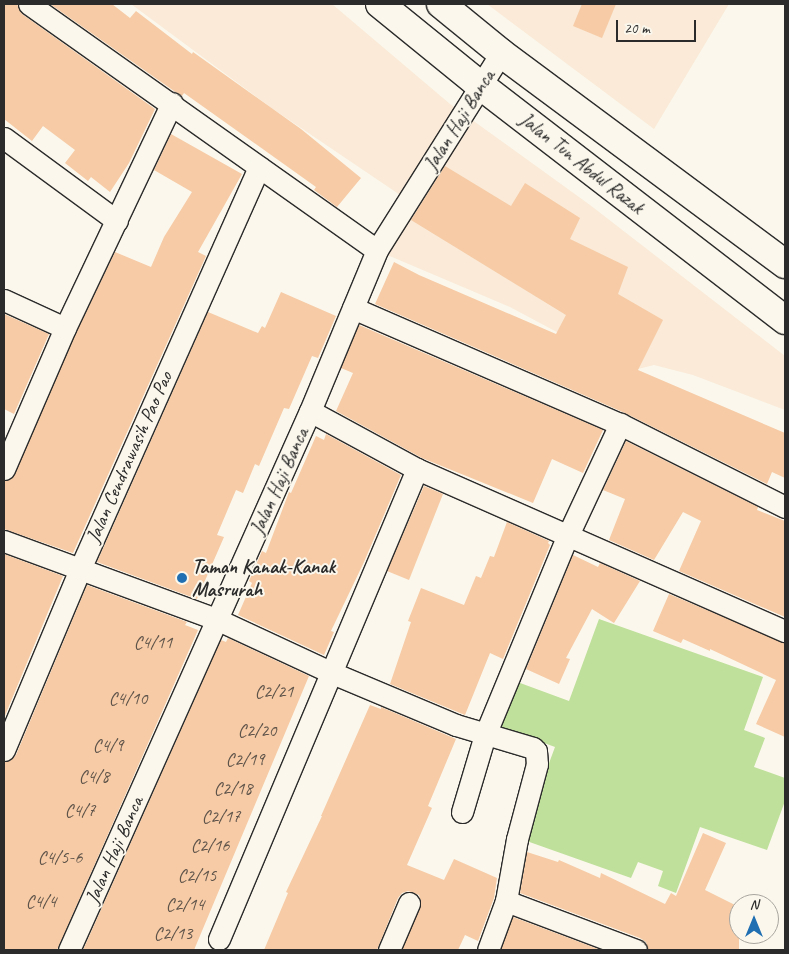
<!DOCTYPE html>
<html>
<head>
<meta charset="utf-8">
<style>
  body { margin:0 }
  #map { position:relative; width:789px; height:954px; overflow:hidden; background:#fbf7ec; font-family:Caveat,sans-serif }
  div>[style] { position:absolute }
  .built>* { inset:0; background:#faead7 }
  .green>* { inset:0; background:#bee09a }
  .building>* { inset:0; background:#f6cba5 }
  .roads { filter:drop-shadow(1px 0 #2b2b2b) drop-shadow(-1px 0 #2b2b2b) drop-shadow(0 1px #2b2b2b) drop-shadow(0 -1px #2b2b2b) }
  .street>* { height:21px; margin:-10.5px; padding:0 10.5px; transform-origin:10.5px; border-radius:10.5px; background:#fbf7ec }
  .primary>* { height:28px; margin:-14px; padding:0 14px; transform-origin:14px; border-radius:14px; background:#fbf7ec }
  .dots>* { width:14px; height:14px; translate:-50% -50%; box-sizing:border-box; border:2px solid #fbf7ec; border-radius:50% }
  span { translate:-50% -50%; white-space:nowrap; text-align:center; line-height:1.15; -webkit-text-stroke:4px #fbf7ec; paint-order:stroke }
  .number-label { font-size:18px; color:#5e534a }
  .number-label span { -webkit-text-stroke-width:0 }
  .street-label { font-size:20px; color:#2b2b2b }
  .poi-label { font-size:20px; color:#2b2b2b; font-weight:700 }
  .left { translate:0 -50%; text-align:left }
  .frame { position:absolute; inset:0; border:5px solid #2b2b2b; pointer-events:none }
  .north { position:absolute; left:729px; top:894px; width:50px; height:50px; box-sizing:border-box; background:#fbf7ec; border:1px solid #a8a59f; border-radius:50%; rotate:0deg; font-size:14px; font-weight:700; line-height:20px; text-align:center; color:#2b2b2b }
  .north::after { content:''; display:block; margin:auto; width:18px; height:22px; background:#1f6fb2; clip-path:polygon(50% 0,100% 100%,50% 72%,0 100%) }
  .scale { position:absolute; left:616px; top:20px; width:80px; height:22px; box-sizing:border-box; border:2px solid #2b2b2b; border-top:0; padding-left:6px; font-size:15px; line-height:18px; white-space:nowrap; color:#2b2b2b; -webkit-text-stroke:4px #fbf7ec; paint-order:stroke }
</style>
</head>
<body>
<div id="map">
  <div class="built">
    <div style="clip-path:polygon(131px 4px,332px 4px,450px 104px,590px 205px,785px 356px,785px 410px,693px 375px,654px 365px,630px 371px,510px 307px,385px 254px,412px 203px,273px 109px)"></div>
    <div style="clip-path:polygon(487px 4px,729px 4px,654px 129px)"></div>
  </div>
  <div class="green">
    <div style="clip-path:polygon(599px 619px,763px 677px,744px 730px,765px 738px,754px 767px,785px 778px,785px 801px,767px 850px,700px 827px,676px 893px,658px 886px,663px 871px,638px 862px,631px 878px,521px 839px,555px 747px,496px 725px,512px 680px,569px 701px)"></div>
  </div>
  <div class="building">
    <div style="clip-path:polygon(4px 4px,17px 4px,22px 14px,155px 109px,129px 163px,110px 192px,91px 177px,88px 181px,65px 163px,75px 150px,43px 126px,32px 141px,4px 119px)"></div>
    <div style="clip-path:polygon(50px 4px,112px 4px,130px 18px,136px 11px,192px 54px,193px 52px,301px 129px,361px 178px,337px 207px,314px 190px,316px 187px,184px 93px,182px 96px,174px 91px)"></div>
    <div style="clip-path:polygon(582px 4px,616px 4px,602px 38px,573px 26px)"></div>
    <div style="clip-path:polygon(171px 134px,242px 174px,198px 252px,206px 256px,73px 553px,4px 529px,4px 481px,11px 479px,15px 474px,76px 333px,115px 252px,151px 267px,164px 237px,192px 192px,154px 170px)"></div>
    <div style="clip-path:polygon(445px 166px,511px 206px,525px 183px,580px 218px,570px 239px,628px 267px,618px 294px,663px 320px,638px 370px,785px 433px,785px 478px,772px 472px,767px 484px,625px 413px,375px 304px,394px 262px,419px 275px,556px 334px,566px 315px,411px 220px)"></div>
    <div style="clip-path:polygon(281px 292px,336px 316px,318px 358px,312px 356px,289px 409px,284px 408px,259px 466px,255px 464px,243px 493px,236px 490px,217px 535px,224px 537px,197px 599px,97px 562px,208px 312px,258px 333px,262px 326px,265px 328px)"></div>
    <div style="clip-path:polygon(4px 314px,49px 334px,14px 414px,4px 409px)"></div>
    <div style="clip-path:polygon(359px 325px,603px 430px,583px 473px,552px 459px,533px 503px,422px 458px,336px 411px,353px 373px,341px 368px)"></div>
    <div style="clip-path:polygon(326px 434px,401px 475px,364px 562px,331px 631px,334px 632px,324px 655px,238px 615px,252px 583px,249px 581px,262px 551px,266px 553px,289px 492px,291px 493px,316px 436px,324px 440px)"></div>
    <div style="clip-path:polygon(626px 441px,758px 507px,757px 510px,785px 521px,785px 617px,679px 571px,701px 521px,683px 512px,654px 560px,609px 540px,625px 499px,603px 490px)"></div>
    <div style="clip-path:polygon(424px 486px,443px 494px,409px 580px,387px 571px)"></div>
    <div style="clip-path:polygon(507px 522px,549px 541px,548px 543px,550px 545px,503px 659px,490px 653px,465px 715px,390px 684px,411px 622px,408px 621px,421px 588px,464px 605px,476px 576px,481px 578px,490px 556px,494px 557px)"></div>
    <div style="clip-path:polygon(4px 554px,63px 576px,4px 718px)"></div>
    <div style="clip-path:polygon(573px 555px,598px 567px,600px 563px,640px 581px,614px 623px,592px 609px,566px 658px,570px 659px,559px 684px,526px 669px)"></div>
    <div style="clip-path:polygon(87px 585px,187px 622px,185px 625px,198px 630px,57px 950px,4px 950px,4px 762px,11px 760px,16px 755px)"></div>
    <div style="clip-path:polygon(669px 594px,785px 643px,785px 737px,756px 724px,776px 680px,710px 649px,710px 651px,683px 639px,681px 643px,653px 631px)"></div>
    <div style="clip-path:polygon(228px 638px,309px 676px,194px 950px,83px 950px,221px 640px,226px 642px)"></div>
    <div style="clip-path:polygon(370px 705px,381px 709px,381px 707px,456px 739px,428px 806px,432px 808px,407px 865px,444px 880px,454px 859px,497px 878px,494px 898px,478px 941px,465px 935px,458px 950px,402px 950px,421px 902px,419px 895px,408px 891px,402px 893px,398px 898px,377px 950px,264px 950px,288px 893px,286px 892px,322px 816px,321px 816px)"></div>
    <div style="clip-path:polygon(703px 833px,726px 843px,705px 890px,739px 907px,739px 950px,648px 950px,646px 942px,640px 938px,520px 893px,527px 852px,558px 862px,559px 860px,600px 878px,601px 873px,665px 904px,671px 893px,676px 896px)"></div>
    <div style="clip-path:polygon(513px 917px,601px 950px,501px 950px)"></div>
  </div>
  <div class="roads">
    <div class="street">
      <div style="left:29px;top:4px;width:426px;rotate:35.3deg"></div>
      <div style="left:4px;top:138px;width:140px;rotate:36.3deg"></div>
      <div style="left:4px;top:300px;width:67px;rotate:24.7deg"></div>
      <div style="left:353px;top:308px;width:291px;rotate:23.5deg"></div>
      <div style="left:620px;top:424px;width:185px;rotate:26.7deg"></div>
      <div style="left:310px;top:411px;width:122px;rotate:28.5deg"></div>
      <div style="left:417px;top:469px;width:402px;rotate:23.8deg"></div>
      <div style="left:4px;top:469px;width:154px;rotate:-66.6deg"></div>
      <div style="left:65px;top:328px;width:249px;rotate:-64.6deg"></div>
      <div style="left:4px;top:541px;width:226px;rotate:20.2deg"></div>
      <div style="left:216px;top:619px;width:126px;rotate:24.9deg"></div>
      <div style="left:330px;top:672px;width:137px;rotate:22.8deg"></div>
      <div style="left:456px;top:725px;width:80px;rotate:16.6deg"></div>
      <div style="left:533px;top:748px;width:4px;rotate:45deg"></div>
      <div style="left:536px;top:751px;width:13px;rotate:86deg"></div>
      <div style="left:537px;top:764px;width:78px;rotate:104.9deg"></div>
      <div style="left:517px;top:839px;width:63px;rotate:100.1deg"></div>
      <div style="left:506px;top:901px;width:52px;rotate:110.2deg"></div>
      <div style="left:4px;top:750px;width:196px;rotate:-67.2deg"></div>
      <div style="left:80px;top:569px;width:440px;rotate:-66deg"></div>
      <div style="left:462px;top:812px;width:80px;rotate:-73.4deg"></div>
      <div style="left:485px;top:735px;width:217px;rotate:-67.5deg"></div>
      <div style="left:568px;top:535px;width:123px;rotate:-64.9deg"></div>
      <div style="left:506px;top:901px;width:139px;rotate:20.7deg"></div>
      <div style="left:219px;top:939px;width:510px;rotate:-67.16deg"></div>
      <div style="left:69px;top:950px;width:590px;rotate:-65.91deg"></div>
      <div style="left:310px;top:411px;width:174px;rotate:-67.4deg"></div>
      <div style="left:377px;top:250px;width:233px;rotate:-57.8deg"></div>
      <div style="left:389px;top:950px;width:51px;rotate:-66.9deg"></div>
    </div>
    <div class="primary">
      <div style="left:380px;top:4px;width:124px;rotate:39.1deg"></div>
      <div style="left:476px;top:82px;width:390px;rotate:37.6deg"></div>
      <div style="left:441px;top:4px;width:77px;rotate:39.2deg"></div>
      <div style="left:501px;top:53px;width:354px;rotate:36.6deg"></div>
    </div>
  </div>
  <div class="dots">
    <div style="left:182px;top:578px;background:#1f6fb2"></div>
  </div>
  <div class="number-label">
    <span style="left:153px;top:642px">C4/11</span>
    <span style="left:274px;top:691px">C2/21</span>
    <span style="left:128px;top:698px">C4/10</span>
    <span style="left:257px;top:730px">C2/20</span>
    <span style="left:108px;top:745px">C4/9</span>
    <span style="left:245px;top:759px">C2/19</span>
    <span style="left:94px;top:776px">C4/8</span>
    <span style="left:233px;top:788px">C2/18</span>
    <span style="left:80px;top:810px">C4/7</span>
    <span style="left:221px;top:816px">C2/17</span>
    <span style="left:210px;top:845px">C2/16</span>
    <span style="left:60px;top:857px">C4/5-6</span>
    <span style="left:197px;top:875px">C2/15</span>
    <span style="left:41px;top:901px">C4/4</span>
    <span style="left:185px;top:904px">C2/14</span>
    <span style="left:173px;top:933px">C2/13</span>
  </div>
  <div class="street-label">
    <span style="left:459px;top:120px;rotate:-58deg">Jalan Haji Banca</span>
    <span style="left:582px;top:163px;rotate:38deg">Jalan Tun Abdul Razak</span>
    <span style="left:129px;top:457px;rotate:-66deg">Jalan Cendrawasih Pao Pao</span>
    <span style="left:279px;top:481px;rotate:-66deg">Jalan Haji Banca</span>
    <span style="left:114px;top:850px;rotate:-66deg">Jalan Haji Banca</span>
  </div>
  <div class="poi-label">
    <span class="left" style="left:192px;top:578px">Taman Kanak-Kanak<br>Masrurah</span>
  </div>
  <div class="frame"></div>
  <div class="north">N</div>
  <div class="scale">20 m</div>
</div>
</body>
</html>
